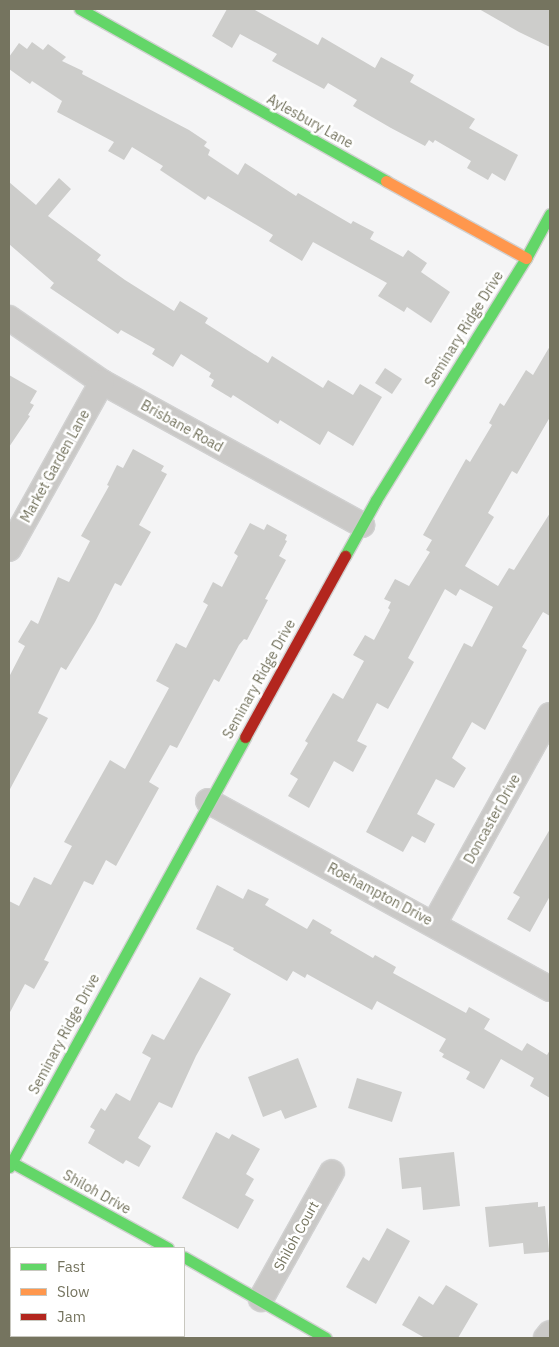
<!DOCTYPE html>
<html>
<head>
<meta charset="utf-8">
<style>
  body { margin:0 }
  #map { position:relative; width:559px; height:1347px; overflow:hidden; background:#f4f4f5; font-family:"IBM Plex Sans",sans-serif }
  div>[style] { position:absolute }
  .building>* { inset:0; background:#cdcdcb }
  .roads { filter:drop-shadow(1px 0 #d1d1d1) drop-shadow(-1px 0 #d1d1d1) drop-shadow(0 1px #d1d1d1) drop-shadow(0 -1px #d1d1d1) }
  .street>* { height:24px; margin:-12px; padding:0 12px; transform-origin:12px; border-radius:12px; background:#cac9c7 }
  .fast>* { height:11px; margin:-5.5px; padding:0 5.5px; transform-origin:5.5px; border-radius:5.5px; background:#63d668 }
  .slow>* { height:11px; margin:-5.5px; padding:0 5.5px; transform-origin:5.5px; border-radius:5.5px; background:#ff974d }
  .jam>* { height:11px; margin:-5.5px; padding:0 5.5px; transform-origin:5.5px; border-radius:5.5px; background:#b3261e }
  span { translate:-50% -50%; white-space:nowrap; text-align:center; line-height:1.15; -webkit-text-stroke:5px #fff; paint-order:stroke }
  .street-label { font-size:14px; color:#75745f }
  .frame { position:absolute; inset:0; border:10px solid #75745f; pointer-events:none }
  .legend { position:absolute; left:10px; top:1247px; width:175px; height:90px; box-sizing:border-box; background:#fff; border:1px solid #c8c7bf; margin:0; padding:6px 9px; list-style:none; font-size:15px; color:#75745f }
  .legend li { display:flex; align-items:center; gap:10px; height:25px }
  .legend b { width:25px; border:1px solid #c8c7bf }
</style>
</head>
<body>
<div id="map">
  <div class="building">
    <div style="clip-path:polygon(227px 9px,253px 9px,318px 45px,322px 37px,375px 68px,381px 57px,414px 75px,410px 82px,475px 119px,469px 128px,518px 155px,505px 181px,492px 173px,488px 180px,467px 168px,471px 161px,435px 140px,433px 143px,429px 140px,425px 146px,391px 128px,353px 106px,357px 100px,328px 83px,324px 89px,272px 61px,277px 54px,240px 34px,232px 48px,212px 36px)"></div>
    <div style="clip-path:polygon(479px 9px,550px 9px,550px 47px,519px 32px)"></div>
    <div style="clip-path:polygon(32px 42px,43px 50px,48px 44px,66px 57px,62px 61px,83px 71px,82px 74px,189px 130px,207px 142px,204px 146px,210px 150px,208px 155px,238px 175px,245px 163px,296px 196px,298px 193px,351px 224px,353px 221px,374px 232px,370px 239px,403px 257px,408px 250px,427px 263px,421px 272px,450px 292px,431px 323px,407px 307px,404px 312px,378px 296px,387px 283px,313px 242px,302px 261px,269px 241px,273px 235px,208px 196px,205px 200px,160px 170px,163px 166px,132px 147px,124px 160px,108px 151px,114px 142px,57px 112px,62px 101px,32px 81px,30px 84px,9px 69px,9px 57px,19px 43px,27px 49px)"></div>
    <div style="clip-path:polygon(59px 178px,71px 189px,48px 216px,101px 255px,97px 260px,125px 280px,174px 311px,180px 301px,208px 318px,205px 323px,268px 363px,272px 356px,323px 388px,328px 380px,353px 395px,360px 384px,382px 397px,353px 446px,328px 431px,320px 445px,280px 420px,278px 424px,233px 395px,231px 398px,211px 386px,214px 380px,209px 377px,211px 373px,181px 354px,173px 367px,152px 354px,155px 349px,121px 330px,118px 334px,50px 288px,54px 283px,9px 244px,9px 182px,36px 205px)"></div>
    <div style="clip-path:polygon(550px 346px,550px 417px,517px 474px,512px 471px,488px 513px,494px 517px,465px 566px,498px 586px,509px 568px,514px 570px,550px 513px,550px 616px,543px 612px,522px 647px,527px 650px,485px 730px,472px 722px,452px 758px,466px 768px,454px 788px,436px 779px,417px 814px,435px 824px,425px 843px,412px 836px,403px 852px,366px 832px,464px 643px,472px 647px,493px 607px,460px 589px,456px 596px,445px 589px,408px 658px,414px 662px,388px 709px,377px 703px,357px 741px,367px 746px,353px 772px,334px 761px,309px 808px,288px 796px,298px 779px,290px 774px,308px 743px,305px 741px,333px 693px,343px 699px,364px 661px,353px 655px,365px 635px,374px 640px,390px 610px,388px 608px,391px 602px,384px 599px,395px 579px,409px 586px,430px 552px,426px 550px,432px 540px,423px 535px,466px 459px,470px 462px,492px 425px,489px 423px,500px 403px,504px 406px,526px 370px,533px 375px)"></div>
    <div style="clip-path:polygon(385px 368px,402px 379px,392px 394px,375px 383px)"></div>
    <div style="clip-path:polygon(9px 375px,37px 391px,30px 403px,34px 405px,28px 415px,30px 416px,9px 447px)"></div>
    <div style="clip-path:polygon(133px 449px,164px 466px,161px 471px,167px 474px,139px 525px,151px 532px,121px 586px,115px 583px,95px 622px,66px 670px,61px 667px,38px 713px,48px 718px,9px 791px,9px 677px,25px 646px,18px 642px,31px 620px,38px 624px,58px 577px,69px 582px,90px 541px,81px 536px,109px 486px,107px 485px,117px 465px,123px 468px)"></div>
    <div style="clip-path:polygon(250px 523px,264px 530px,267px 524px,287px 535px,285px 540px,287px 541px,279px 556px,286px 560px,265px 599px,268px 600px,247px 640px,244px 639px,239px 645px,219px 682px,214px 679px,177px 748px,170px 745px,149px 782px,159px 788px,116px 866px,106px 860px,93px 885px,84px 881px,44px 960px,49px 962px,34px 989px,25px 984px,9px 1014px,9px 901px,19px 906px,34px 877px,51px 885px,72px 846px,64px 842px,110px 760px,125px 769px,169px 688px,156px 681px,176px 643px,186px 648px,208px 605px,203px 602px,213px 582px,222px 587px,238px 556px,234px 553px)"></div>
    <div style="clip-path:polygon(550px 829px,550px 896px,530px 932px,507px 919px,520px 897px,513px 893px)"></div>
    <div style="clip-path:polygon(217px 885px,243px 899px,248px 889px,269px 899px,265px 905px,307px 929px,313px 919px,332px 930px,330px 933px,373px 958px,375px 955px,396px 967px,393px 973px,466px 1013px,469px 1007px,490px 1019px,484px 1029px,522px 1051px,527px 1043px,547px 1055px,550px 1050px,550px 1098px,530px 1086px,534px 1078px,501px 1059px,484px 1089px,466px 1079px,470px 1072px,442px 1057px,444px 1054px,439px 1051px,446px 1039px,377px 1001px,372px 1010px,307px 974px,305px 978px,293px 971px,287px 981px,233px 950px,234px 948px,196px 929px)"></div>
    <div style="clip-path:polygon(200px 977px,231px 994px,196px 1056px,172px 1108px,159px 1102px,138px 1138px,151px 1146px,139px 1167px,126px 1160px,123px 1164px,88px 1143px,95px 1130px,90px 1127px,101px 1108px,105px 1111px,116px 1093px,130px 1101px,151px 1058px,142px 1053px,152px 1034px,164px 1040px)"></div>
    <div style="clip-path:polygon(298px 1058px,317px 1107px,285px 1119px,281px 1110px,263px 1117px,248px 1077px)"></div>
    <div style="clip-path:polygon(357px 1078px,402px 1092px,392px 1122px,348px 1108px)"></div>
    <div style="clip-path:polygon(216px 1132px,229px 1139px,232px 1134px,260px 1149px,246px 1174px,254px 1179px,245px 1195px,254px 1200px,238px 1229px,182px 1198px)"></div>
    <div style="clip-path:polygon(454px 1152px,460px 1206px,423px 1210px,421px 1187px,402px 1189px,399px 1158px)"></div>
    <div style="clip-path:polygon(538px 1202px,538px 1207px,545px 1206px,549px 1252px,524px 1254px,523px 1243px,489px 1247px,485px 1207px)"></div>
    <div style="clip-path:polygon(387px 1228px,410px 1241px,376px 1304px,346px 1287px,363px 1257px,369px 1261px)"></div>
    <div style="clip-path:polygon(446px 1285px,478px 1304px,458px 1338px,425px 1338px,402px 1325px,419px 1296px,433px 1305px)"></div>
  </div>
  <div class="roads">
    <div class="street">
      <div style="left:9px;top:318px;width:113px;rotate:34.5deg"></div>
      <div style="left:102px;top:382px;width:297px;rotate:28.8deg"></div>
      <div style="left:9px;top:549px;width:191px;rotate:-60.9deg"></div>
      <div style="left:208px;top:801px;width:390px;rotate:28.8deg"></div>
      <div style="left:434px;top:924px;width:239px;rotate:-61deg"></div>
      <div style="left:261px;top:1299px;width:145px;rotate:-60.8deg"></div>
      <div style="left:546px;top:1338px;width:6px;rotate:-51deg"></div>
    </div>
    <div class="fast">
      <div style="left:80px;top:9px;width:351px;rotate:29.3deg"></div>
      <div style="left:345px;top:556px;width:64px;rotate:-61deg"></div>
      <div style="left:376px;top:500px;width:285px;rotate:-58.2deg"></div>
      <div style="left:526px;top:258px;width:50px;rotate:-61.4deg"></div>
      <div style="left:11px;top:1162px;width:179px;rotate:28.7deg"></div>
      <div style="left:9px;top:1167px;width:491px;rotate:-61.2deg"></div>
      <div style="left:184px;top:1257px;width:163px;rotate:29.7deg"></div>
    </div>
    <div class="slow">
      <div style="left:386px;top:181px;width:160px;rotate:28.8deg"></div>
    </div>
    <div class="jam">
      <div style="left:245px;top:737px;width:207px;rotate:-61.1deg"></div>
    </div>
  </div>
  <div class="street-label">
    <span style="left:310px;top:121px;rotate:29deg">Aylesbury Lane</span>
    <span style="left:464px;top:329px;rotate:-58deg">Seminary Ridge Drive</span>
    <span style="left:182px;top:426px;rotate:29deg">Brisbane Road</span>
    <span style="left:55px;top:466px;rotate:-61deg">Market Garden Lane</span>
    <span style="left:259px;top:679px;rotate:-61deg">Seminary Ridge Drive</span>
    <span style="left:492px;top:819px;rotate:-61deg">Doncaster Drive</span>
    <span style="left:380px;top:894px;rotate:28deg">Roehampton Drive</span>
    <span style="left:64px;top:1034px;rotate:-62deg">Seminary Ridge Drive</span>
    <span style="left:97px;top:1192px;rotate:29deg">Shiloh Drive</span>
    <span style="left:296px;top:1236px;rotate:-61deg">Shiloh Court</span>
  </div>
  <div class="frame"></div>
  <ul class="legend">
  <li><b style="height:6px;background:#63d668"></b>Fast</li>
  <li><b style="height:6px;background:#ff974d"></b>Slow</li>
  <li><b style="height:6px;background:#b3261e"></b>Jam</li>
  </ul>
</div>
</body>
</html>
